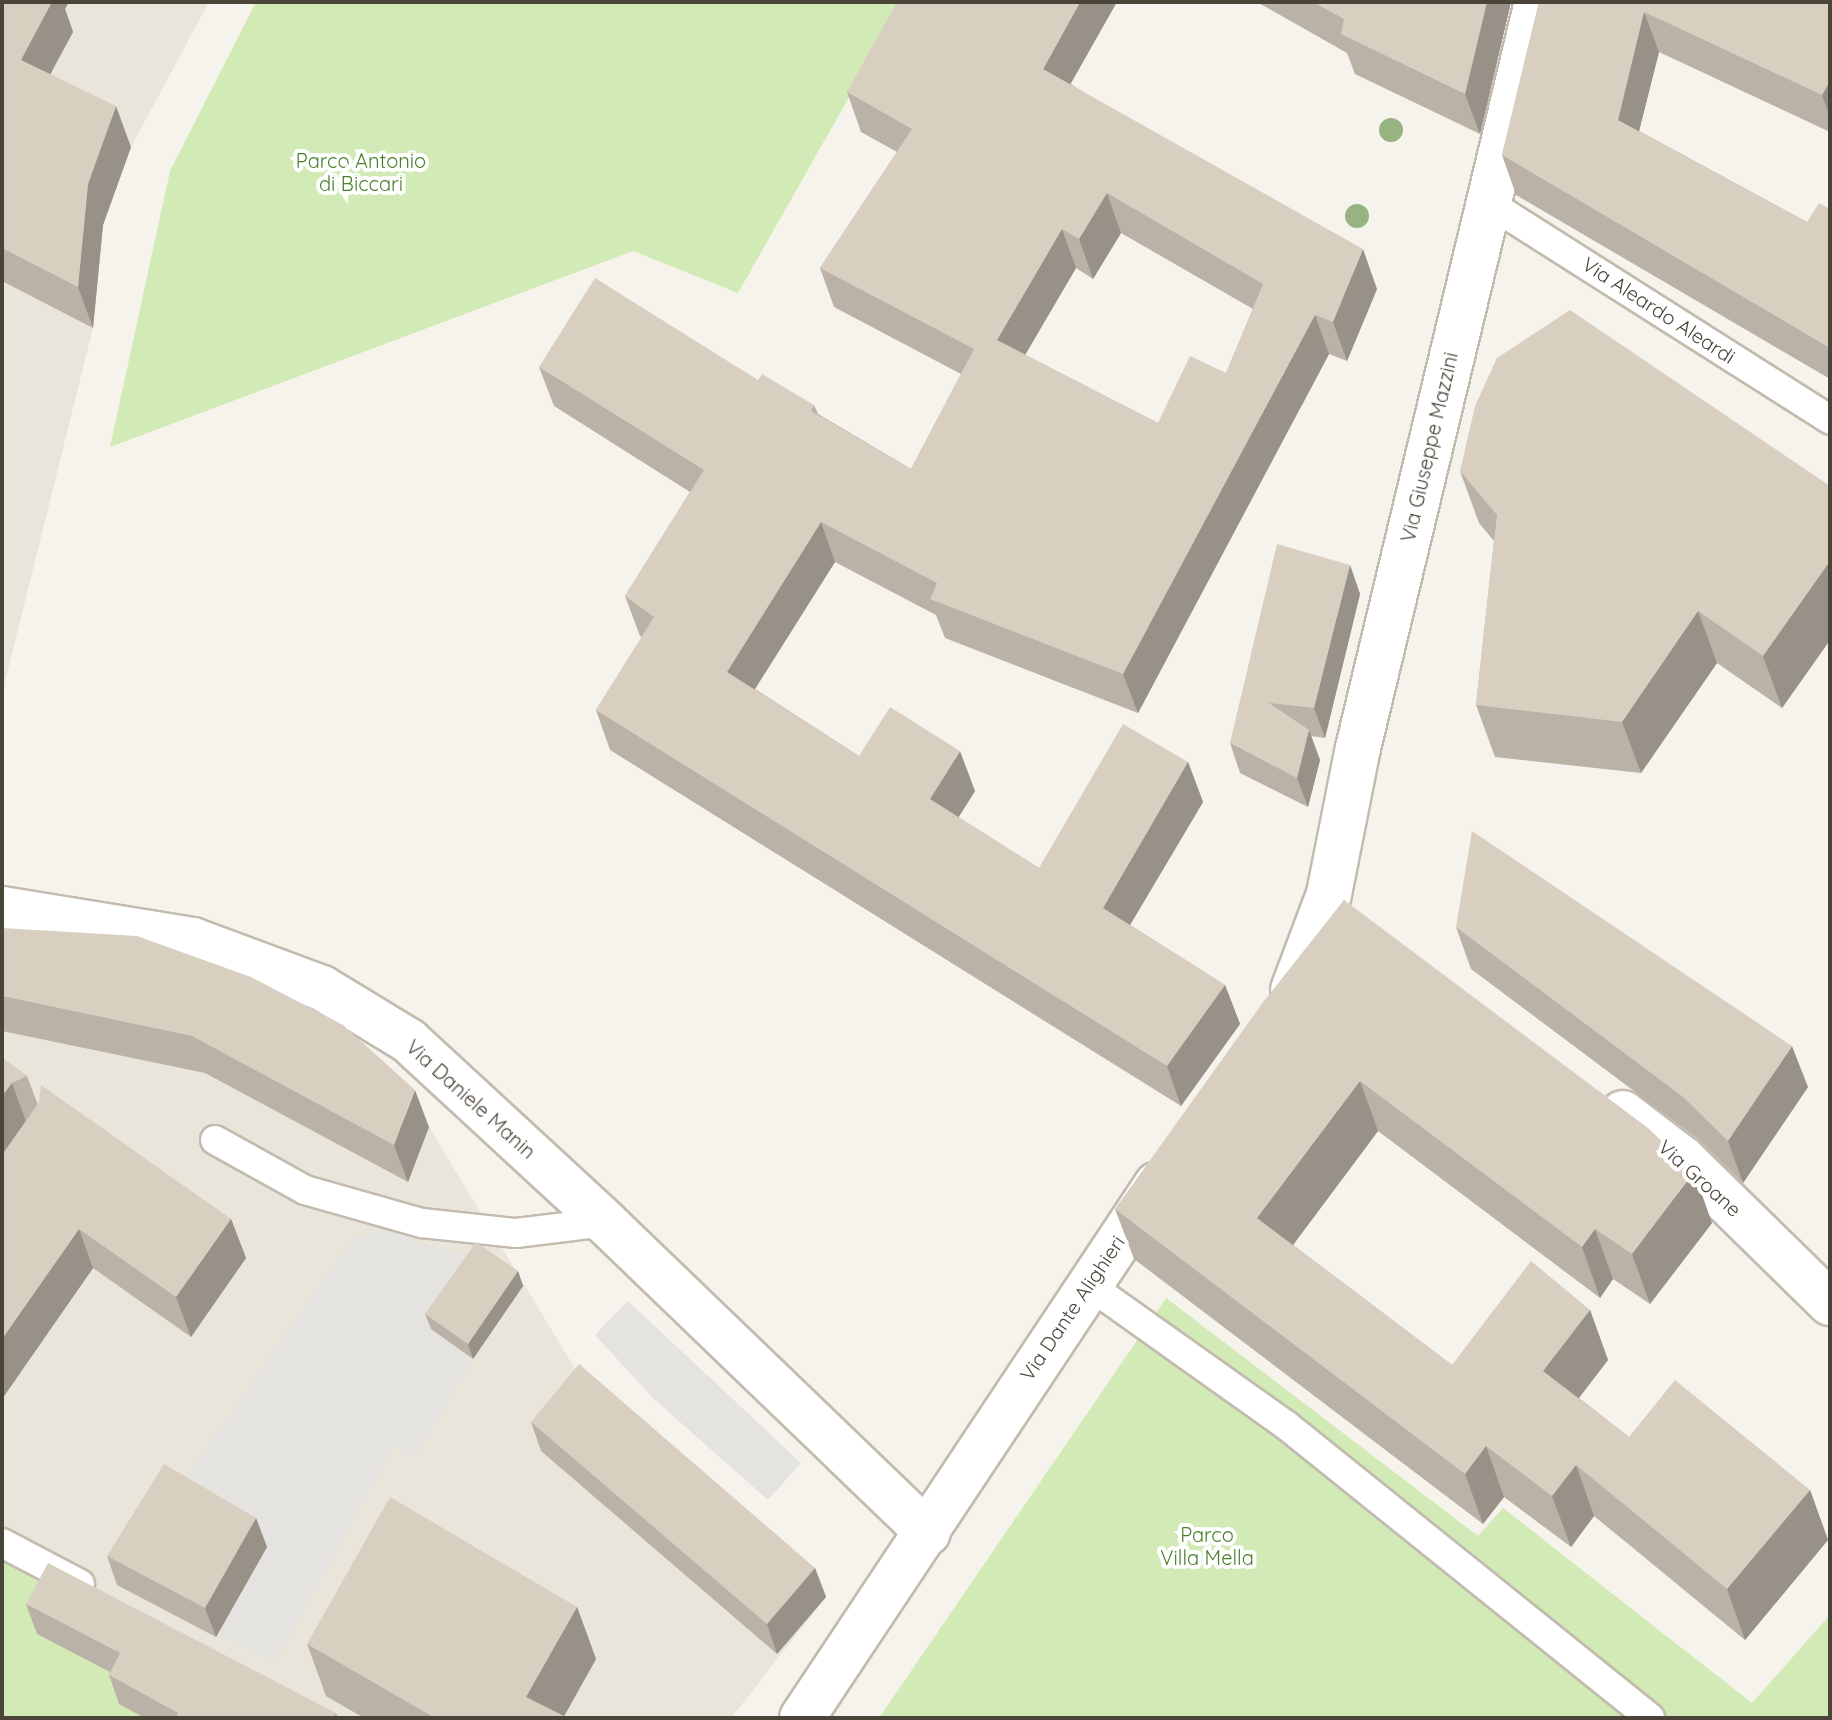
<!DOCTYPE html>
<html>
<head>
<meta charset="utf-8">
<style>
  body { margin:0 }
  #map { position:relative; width:1832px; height:1720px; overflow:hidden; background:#f6f3ec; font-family:Quicksand,sans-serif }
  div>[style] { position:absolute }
  .residential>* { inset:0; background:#eae5da }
  .green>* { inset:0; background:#d2eab5 }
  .parking>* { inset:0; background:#e5e3e0 }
  .roads { filter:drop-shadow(2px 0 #c2bbae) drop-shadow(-2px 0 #c2bbae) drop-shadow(0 2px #c2bbae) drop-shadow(0 -2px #c2bbae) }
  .service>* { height:28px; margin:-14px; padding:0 14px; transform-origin:14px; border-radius:14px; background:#fff }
  .minor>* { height:44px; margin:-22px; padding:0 22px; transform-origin:22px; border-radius:22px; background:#fff }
  .tertiary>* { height:44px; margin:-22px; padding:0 22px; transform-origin:22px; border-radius:22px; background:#fff }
  .trees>* { width:24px; height:24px; margin:-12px; border-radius:50%; background:#97b381 }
  .wall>* { inset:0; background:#bab2a6 }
  .shaded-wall>* { inset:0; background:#979187 }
  .building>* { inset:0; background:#d8cfc1 }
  span { translate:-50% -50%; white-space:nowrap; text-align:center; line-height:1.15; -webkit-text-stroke:8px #fff; paint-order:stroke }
  .park-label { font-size:20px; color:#4a7f2a }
  .street-label { font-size:20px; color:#4b4439 }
  .frame { position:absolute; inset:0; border:4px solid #4b4439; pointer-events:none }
</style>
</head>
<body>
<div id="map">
  <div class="residential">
    <div style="clip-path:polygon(2px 2px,209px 2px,131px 147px,103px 225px,93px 328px,2px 694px)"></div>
    <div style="clip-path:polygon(2px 959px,429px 1127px,580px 1377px,826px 1597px,731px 1718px,2px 1718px)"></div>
  </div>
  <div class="green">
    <div style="clip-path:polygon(256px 2px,903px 2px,738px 293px,633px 251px,110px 447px,170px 171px)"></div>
    <div style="clip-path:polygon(1166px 1298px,1478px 1536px,1503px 1508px,1752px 1703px,1830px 1615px,1830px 1718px,879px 1718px)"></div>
    <div style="clip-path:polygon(2px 1558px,60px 1588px,130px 1682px,145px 1718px,2px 1718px)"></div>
  </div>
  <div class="parking">
    <div style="clip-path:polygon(394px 1227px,418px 1242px,481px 1258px,473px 1359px,415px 1458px,394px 1446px,275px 1663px,218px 1634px,267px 1547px,175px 1493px,353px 1238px)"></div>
    <div style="clip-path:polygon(628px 1301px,801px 1463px,768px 1500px,653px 1398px,595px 1335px)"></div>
  </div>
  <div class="roads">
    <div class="service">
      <div style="left:1487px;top:202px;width:406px;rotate:32.4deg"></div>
      <div style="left:215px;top:1140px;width:103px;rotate:29.1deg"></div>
      <div style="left:305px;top:1190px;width:122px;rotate:15.8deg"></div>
      <div style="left:422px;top:1223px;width:95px;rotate:6.1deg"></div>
      <div style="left:516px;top:1233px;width:90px;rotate:-7deg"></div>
      <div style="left:1086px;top:1283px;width:245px;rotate:35.4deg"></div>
      <div style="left:1286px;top:1425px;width:467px;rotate:38.8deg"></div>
      <div style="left:2px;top:1543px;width:88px;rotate:27.7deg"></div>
    </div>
    <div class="minor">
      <div style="left:2px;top:909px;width:193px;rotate:9.2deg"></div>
      <div style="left:193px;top:940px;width:138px;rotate:20.4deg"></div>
      <div style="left:322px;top:988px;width:102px;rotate:31.3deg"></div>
      <div style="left:409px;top:1041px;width:267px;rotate:42.7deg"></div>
      <div style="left:605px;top:1222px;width:448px;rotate:43.9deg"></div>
      <div style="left:1623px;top:1113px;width:76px;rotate:37.5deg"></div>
      <div style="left:1683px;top:1159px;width:206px;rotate:44.4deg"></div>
    </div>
    <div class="tertiary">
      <div style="left:1293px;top:990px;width:103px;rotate:-69.4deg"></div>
      <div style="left:1329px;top:894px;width:149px;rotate:-78.8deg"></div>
      <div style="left:1358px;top:748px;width:767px;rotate:-76.51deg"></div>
      <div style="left:802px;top:1718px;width:641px;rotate:-56.38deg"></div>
    </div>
  </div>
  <div class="trees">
    <div style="left:1391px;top:130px"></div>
    <div style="left:1357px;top:216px"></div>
  </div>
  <div class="wall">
    <div style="clip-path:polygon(2px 2px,65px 9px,73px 32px,50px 74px,131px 147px,103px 225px,93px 328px,2px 281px)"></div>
    <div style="clip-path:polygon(1257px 2px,1511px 2px,1480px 134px,1355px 74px,1347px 53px)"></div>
    <div style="clip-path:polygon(1539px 2px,1830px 2px,1830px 132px,1659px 52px,1639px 131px,1807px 222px,1830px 209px,1830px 379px,1516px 195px,1502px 155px)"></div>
    <div style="clip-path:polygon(evenodd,1071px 84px,1377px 289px,1347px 361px,1329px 354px,1138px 713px,945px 638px,936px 615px,835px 562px,755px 689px,859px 756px,975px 791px,958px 817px,1039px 868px,1188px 762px,1203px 802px,1130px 925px,1225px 985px,1240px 1024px,1181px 1106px,610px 750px,596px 710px,642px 637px,640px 636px,625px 596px,690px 492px,554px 406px,539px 367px,758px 380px,814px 405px,818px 414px,911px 469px,961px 374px,834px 307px,820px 268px,897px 152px,861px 132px,847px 92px,1071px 84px,1121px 233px,1253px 309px,1226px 373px,1158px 423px,1025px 355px,1076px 268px,1093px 279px,1121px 233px)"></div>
    <div style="clip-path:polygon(1460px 471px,1830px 486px,1830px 640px,1782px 708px,1717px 663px,1641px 773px,1495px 757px,1476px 705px,1494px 541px,1479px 523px)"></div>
    <div style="clip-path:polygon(1350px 565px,1360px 594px,1325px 738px,1311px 736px,1320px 760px,1308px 807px,1240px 773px,1230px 743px)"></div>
    <div style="clip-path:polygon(1344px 900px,1712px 1223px,1650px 1304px,1613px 1279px,1600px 1298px,1378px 1131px,1293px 1245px,1452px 1365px,1590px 1310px,1608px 1360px,1579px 1398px,1629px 1437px,1810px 1490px,1828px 1540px,1745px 1640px,1594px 1516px,1571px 1547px,1504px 1497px,1483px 1524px,1134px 1259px,1115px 1209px)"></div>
    <div style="clip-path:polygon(1456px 927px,1808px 1087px,1743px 1183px,1698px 1139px,1471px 969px)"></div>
    <div style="clip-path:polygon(2px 928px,429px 1127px,408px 1182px,205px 1073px,2px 1031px)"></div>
    <div style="clip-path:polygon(2px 1058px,27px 1076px,38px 1105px,231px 1219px,246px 1258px,191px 1337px,93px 1268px,2px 1399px)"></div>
    <div style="clip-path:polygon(518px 1271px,523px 1286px,473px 1359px,431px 1329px,425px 1314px)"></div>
    <div style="clip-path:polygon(531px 1422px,815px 1568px,826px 1597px,777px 1654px,541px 1451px)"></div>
    <div style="clip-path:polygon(256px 1518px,267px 1547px,216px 1637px,117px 1585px,107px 1556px)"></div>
    <div style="clip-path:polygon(26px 1604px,336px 1713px,338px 1718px,145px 1718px,119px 1704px,109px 1675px,110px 1672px,37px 1634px)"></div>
    <div style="clip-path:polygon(577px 1607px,596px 1659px,564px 1716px,568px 1718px,364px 1718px,326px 1696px,307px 1644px)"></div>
  </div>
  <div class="shaded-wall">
    <div style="clip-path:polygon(49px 2px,69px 2px,65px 9px,73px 32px,36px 101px,21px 60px)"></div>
    <div style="clip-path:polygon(1080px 2px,1117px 2px,1057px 108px,1043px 69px)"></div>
    <div style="clip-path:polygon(1487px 2px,1511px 2px,1480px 134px,1465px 94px)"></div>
    <div style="clip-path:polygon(1644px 12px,1659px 52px,1632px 159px,1618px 120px)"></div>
    <div style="clip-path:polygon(1830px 81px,1830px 117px,1822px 95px)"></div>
    <div style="clip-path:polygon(116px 106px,131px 147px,103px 225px,93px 328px,78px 287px,88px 184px)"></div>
    <div style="clip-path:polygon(1107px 193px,1121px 233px,1093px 279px,1079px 239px)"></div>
    <div style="clip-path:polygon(1062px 229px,1076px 268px,1011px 379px,997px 340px)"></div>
    <div style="clip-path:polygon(1363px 249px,1377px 289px,1347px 361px,1333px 322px)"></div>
    <div style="clip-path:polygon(1315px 315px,1329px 354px,1138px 713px,1123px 674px)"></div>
    <div style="clip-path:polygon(821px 522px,835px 562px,741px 711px,727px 672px)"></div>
    <div style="clip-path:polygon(1830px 561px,1830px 640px,1782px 708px,1763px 656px)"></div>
    <div style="clip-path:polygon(1350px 565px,1360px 594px,1325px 738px,1314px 708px)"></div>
    <div style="clip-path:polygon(1698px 611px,1717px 663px,1641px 773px,1622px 722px)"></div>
    <div style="clip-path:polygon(1309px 730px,1320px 760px,1308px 807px,1297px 778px)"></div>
    <div style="clip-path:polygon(960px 751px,975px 791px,945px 839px,930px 799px)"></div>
    <div style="clip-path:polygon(1188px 762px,1203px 802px,1117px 947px,1103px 908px)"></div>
    <div style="clip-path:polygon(1225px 985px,1240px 1024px,1181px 1106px,1167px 1066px)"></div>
    <div style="clip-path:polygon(1792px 1046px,1808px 1087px,1743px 1183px,1728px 1141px)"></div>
    <div style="clip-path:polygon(1360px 1081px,1378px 1131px,1275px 1269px,1257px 1218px)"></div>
    <div style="clip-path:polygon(12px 1083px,26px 1122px,2px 1156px,2px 1096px)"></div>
    <div style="clip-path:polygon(415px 1090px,429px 1127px,408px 1182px,394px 1145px)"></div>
    <div style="clip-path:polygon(1694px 1172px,1712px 1223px,1650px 1304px,1632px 1254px)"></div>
    <div style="clip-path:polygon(231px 1219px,246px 1258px,191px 1337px,176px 1297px)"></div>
    <div style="clip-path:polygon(79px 1229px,93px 1268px,2px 1399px,2px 1339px)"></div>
    <div style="clip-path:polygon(1595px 1229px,1613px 1279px,1600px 1298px,1582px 1247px)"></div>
    <div style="clip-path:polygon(518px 1271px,523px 1286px,473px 1359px,468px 1344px)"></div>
    <div style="clip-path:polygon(1590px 1310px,1608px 1360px,1561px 1421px,1543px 1371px)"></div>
    <div style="clip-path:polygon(1486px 1446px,1504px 1497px,1483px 1524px,1465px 1474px)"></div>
    <div style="clip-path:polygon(1576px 1465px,1594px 1516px,1571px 1547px,1552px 1496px)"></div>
    <div style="clip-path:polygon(1810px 1490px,1828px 1540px,1745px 1640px,1727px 1589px)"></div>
    <div style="clip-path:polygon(256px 1518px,267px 1547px,216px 1637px,205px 1608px)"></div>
    <div style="clip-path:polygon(815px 1568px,826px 1597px,777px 1654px,767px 1624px)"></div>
    <div style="clip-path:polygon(577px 1607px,596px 1659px,563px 1718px,526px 1697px)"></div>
  </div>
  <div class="building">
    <div style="clip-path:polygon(2px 2px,52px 2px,21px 60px,116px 106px,88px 184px,78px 287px,2px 248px)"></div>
    <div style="clip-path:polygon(evenodd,897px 2px,1080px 2px,1043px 69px,1363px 249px,1333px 322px,1315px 315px,1123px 674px,930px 599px,937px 583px,821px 522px,727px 672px,859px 756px,890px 707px,960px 751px,930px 799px,1039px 868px,1123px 724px,1188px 762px,1103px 908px,1225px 985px,1167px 1066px,596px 710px,654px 617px,625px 596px,704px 470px,539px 367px,595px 278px,758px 380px,762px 374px,814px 405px,811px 411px,911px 469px,974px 349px,820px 268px,912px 129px,847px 92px,897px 2px,1107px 193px,1263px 284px,1226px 373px,1190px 356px,1158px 423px,997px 340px,1062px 229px,1079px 239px,1107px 193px)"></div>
    <div style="clip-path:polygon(1313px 2px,1487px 2px,1465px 94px,1341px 34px,1344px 19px)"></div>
    <div style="clip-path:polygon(1539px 2px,1830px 2px,1830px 81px,1822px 95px,1644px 12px,1618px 120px,1807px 222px,1819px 203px,1830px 209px,1830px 348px,1502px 155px)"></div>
    <div style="clip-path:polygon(1570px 310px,1830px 486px,1830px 561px,1763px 656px,1698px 611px,1622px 722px,1476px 705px,1497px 515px,1460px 471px,1475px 406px,1497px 358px)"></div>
    <div style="clip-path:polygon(1277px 544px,1350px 565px,1314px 708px,1269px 703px,1309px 730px,1297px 778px,1230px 743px)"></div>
    <div style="clip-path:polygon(1472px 831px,1792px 1046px,1728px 1141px,1683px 1097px,1456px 927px)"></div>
    <div style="clip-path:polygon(1344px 900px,1648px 1128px,1694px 1172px,1632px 1254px,1595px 1229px,1582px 1247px,1360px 1081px,1257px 1218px,1452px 1365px,1531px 1261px,1590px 1310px,1543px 1371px,1629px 1437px,1675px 1380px,1810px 1490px,1727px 1589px,1576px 1465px,1552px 1496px,1486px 1446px,1465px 1474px,1115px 1209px,1264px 1001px)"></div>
    <div style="clip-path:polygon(2px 928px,137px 936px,251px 977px,343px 1025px,415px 1090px,394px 1145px,192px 1036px,2px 996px)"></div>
    <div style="clip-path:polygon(2px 1058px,27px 1076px,12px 1083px,2px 1096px)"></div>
    <div style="clip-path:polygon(41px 1085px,231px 1219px,176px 1297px,79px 1229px,2px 1339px,2px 1155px,39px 1102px)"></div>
    <div style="clip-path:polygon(476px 1242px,518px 1271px,468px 1344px,425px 1314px)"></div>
    <div style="clip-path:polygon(579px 1364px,815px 1568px,767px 1624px,531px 1422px)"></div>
    <div style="clip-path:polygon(164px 1464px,256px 1518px,205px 1608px,107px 1556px)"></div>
    <div style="clip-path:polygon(390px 1497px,577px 1607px,526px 1697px,568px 1718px,435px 1718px,307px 1644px)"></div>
    <div style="clip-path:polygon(48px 1563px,336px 1713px,333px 1718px,176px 1718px,178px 1713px,109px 1675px,120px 1653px,26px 1604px)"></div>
  </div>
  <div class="park-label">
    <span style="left:361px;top:172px">Parco Antonio<br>di Biccari</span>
    <span style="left:1207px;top:1546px">Parco<br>Villa Mella</span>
  </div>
  <div class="street-label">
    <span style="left:1659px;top:310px;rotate:33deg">Via Aleardo Aleardi</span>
    <span style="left:1429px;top:447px;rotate:-77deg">Via Giuseppe Mazzini</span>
    <span style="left:471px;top:1099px;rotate:42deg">Via Daniele Manin</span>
    <span style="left:1700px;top:1178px;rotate:42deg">Via Groane</span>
    <span style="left:1072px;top:1308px;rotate:-56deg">Via Dante Alighieri</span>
  </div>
  <div class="frame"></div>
</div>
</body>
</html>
